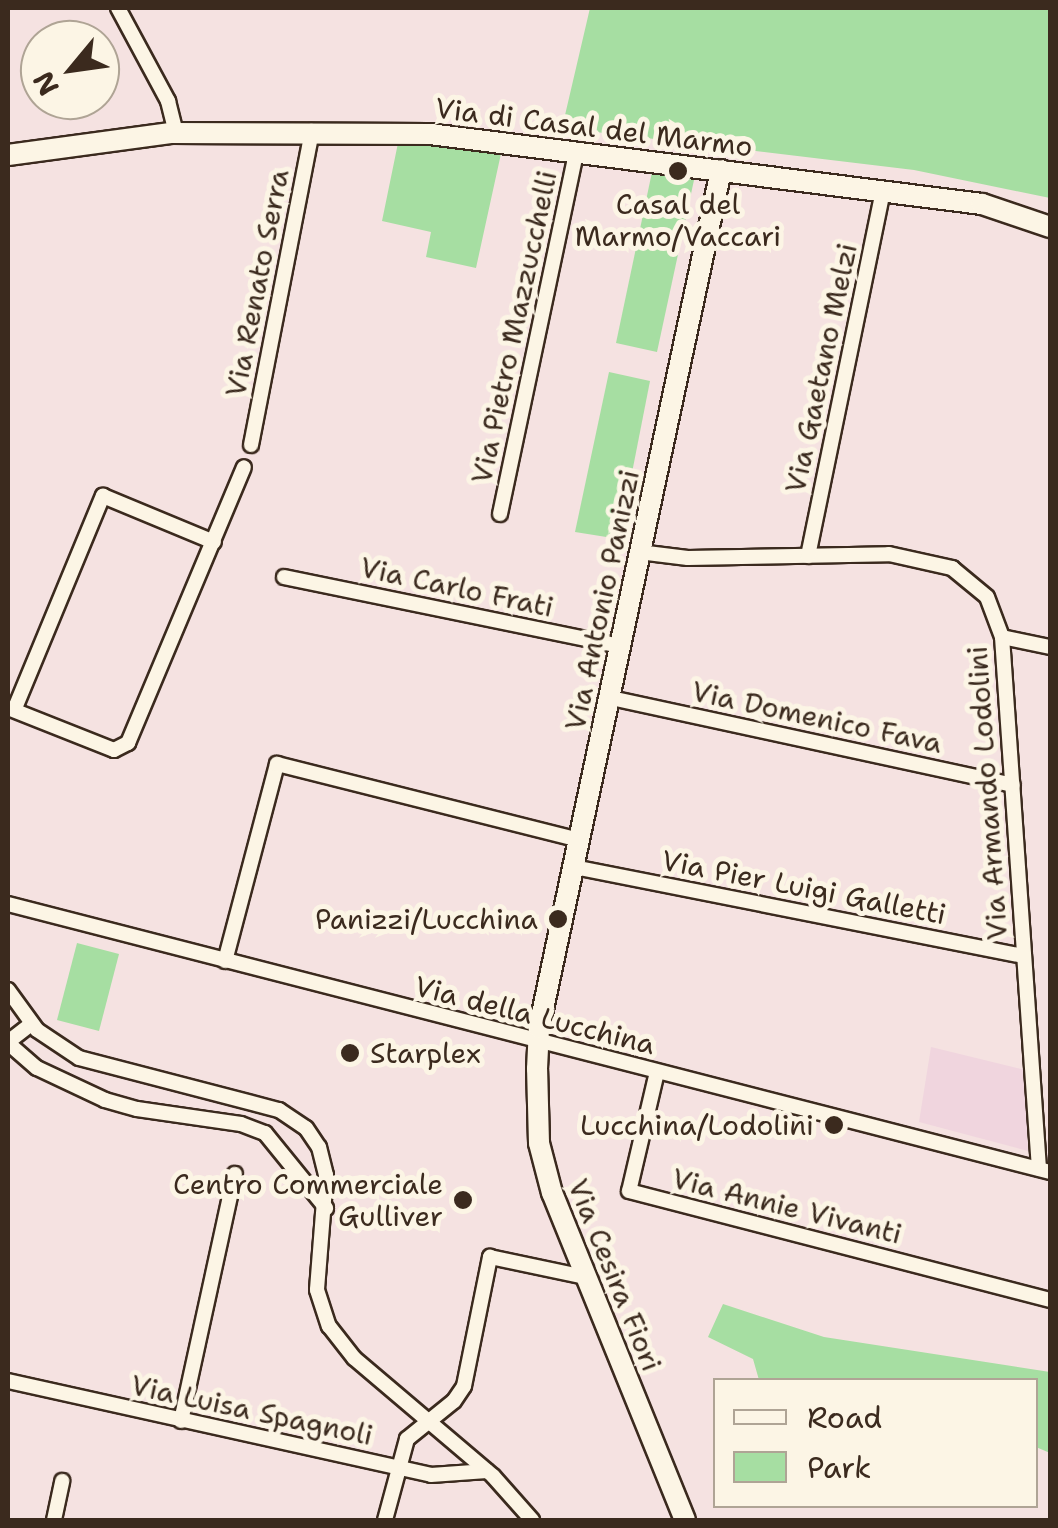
<!DOCTYPE html>
<html>
<head>
<meta charset="utf-8">
<style>
  body { margin:0 }
  #map { position:relative; width:1058px; height:1528px; overflow:hidden; background:#f5e2e1; font-family:"Shantell Sans",sans-serif }
  div>[style] { position:absolute }
  .built>* { inset:0; background:#f0d5de }
  .green>* { inset:0; background:#a6dea2 }
  .roads { filter:drop-shadow(2px 0 #3b2a1e) drop-shadow(-2px 0 #3b2a1e) drop-shadow(0 2px #3b2a1e) drop-shadow(0 -2px #3b2a1e) }
  .street>* { height:14px; margin:-7px; padding:0 7px; transform-origin:7px; border-radius:7px; background:#fcf5e5 }
  .secondary>* { height:20px; margin:-10px; padding:0 10px; transform-origin:10px; border-radius:10px; background:#fcf5e5 }
  .dots>* { width:28px; height:28px; translate:-50% -50%; box-sizing:border-box; border:5px solid #fcf5e5; border-radius:50% }
  span { translate:-50% -50%; white-space:nowrap; text-align:center; line-height:1.15; -webkit-text-stroke:10px #fcf5e5; paint-order:stroke }
  .street-label { font-size:28px; color:#3b2a1e }
  .poi-label { font-size:28px; color:#3b2a1e }
  .right { translate:-100% -50%; text-align:right }
  .left { translate:0 -50%; text-align:left }
  .frame { position:absolute; inset:0; border:10px solid #3b2a1e; pointer-events:none }
  .legend { position:absolute; left:713px; top:1378px; width:325px; height:130px; box-sizing:border-box; background:#fcf5e5; border:2px solid #afa495; margin:0; padding:12px 18px; list-style:none; font-size:30px; color:#3b2a1e }
  .legend li { display:flex; align-items:center; gap:20px; height:50px }
  .legend b { width:50px; border:2px solid #afa495 }
  .north { position:absolute; left:20px; top:20px; width:100px; height:100px; box-sizing:border-box; background:#fcf5e5; border:2px solid #afa495; border-radius:50%; rotate:241deg; font-size:28px; font-weight:700; line-height:40px; text-align:center; color:#3b2a1e }
  .north::after { content:''; display:block; margin:auto; width:35px; height:45px; background:#3b2a1e; clip-path:polygon(50% 0,100% 100%,50% 72%,0 100%) }
</style>
</head>
<body>
<div id="map">
  <div class="built">
    <div style="clip-path:polygon(931px 1047px,1025px 1070px,1028px 1151px,919px 1122px)"></div>
  </div>
  <div class="green">
    <div style="clip-path:polygon(590px 8px,1050px 8px,1050px 198px,914px 170px,562px 128px)"></div>
    <div style="clip-path:polygon(398px 143px,502px 149px,476px 268px,426px 257px,431px 232px,382px 221px)"></div>
    <div style="clip-path:polygon(652px 172px,694px 180px,657px 352px,616px 343px)"></div>
    <div style="clip-path:polygon(609px 372px,650px 381px,619px 539px,575px 532px)"></div>
    <div style="clip-path:polygon(77px 943px,119px 954px,99px 1031px,57px 1020px)"></div>
    <div style="clip-path:polygon(723px 1304px,824px 1337px,1050px 1372px,1050px 1453px,1036px 1447px,1036px 1380px,759px 1380px,753px 1359px,708px 1337px)"></div>
  </div>
  <div class="roads">
    <div class="street">
      <div style="left:118px;top:8px;width:106px;rotate:61.7deg"></div>
      <div style="left:168px;top:101px;width:33px;rotate:76deg"></div>
      <div style="left:251px;top:445px;width:320px;rotate:-79deg"></div>
      <div style="left:500px;top:514px;width:372px;rotate:-78.1deg"></div>
      <div style="left:639px;top:552px;width:49px;rotate:7deg"></div>
      <div style="left:688px;top:558px;width:201px;rotate:-1.1deg"></div>
      <div style="left:889px;top:554px;width:65px;rotate:12.5deg"></div>
      <div style="left:952px;top:568px;width:45px;rotate:39.6deg"></div>
      <div style="left:987px;top:597px;width:43px;rotate:69.4deg"></div>
      <div style="left:1002px;top:637px;width:533px;rotate:86.02deg"></div>
      <div style="left:808px;top:556px;width:373px;rotate:-78.4deg"></div>
      <div style="left:284px;top:577px;width:343px;rotate:11.6deg"></div>
      <div style="left:1002px;top:637px;width:49px;rotate:11.8deg"></div>
      <div style="left:611px;top:698px;width:411px;rotate:12.2deg"></div>
      <div style="left:8px;top:708px;width:114px;rotate:21.6deg"></div>
      <div style="left:114px;top:750px;width:16px;rotate:-27deg"></div>
      <div style="left:128px;top:743px;width:299px;rotate:-67.2deg"></div>
      <div style="left:15px;top:708px;width:230px;rotate:-67.5deg"></div>
      <div style="left:103px;top:496px;width:120px;rotate:22.5deg"></div>
      <div style="left:574px;top:867px;width:458px;rotate:11.2deg"></div>
      <div style="left:8px;top:904px;width:1076px;rotate:14.42deg"></div>
      <div style="left:225px;top:961px;width:204px;rotate:-75.2deg"></div>
      <div style="left:277px;top:764px;width:312px;rotate:14.1deg"></div>
      <div style="left:8px;top:990px;width:49px;rotate:54.1deg"></div>
      <div style="left:37px;top:1030px;width:50px;rotate:33.7deg"></div>
      <div style="left:79px;top:1058px;width:207px;rotate:14.6deg"></div>
      <div style="left:279px;top:1110px;width:32px;rotate:34deg"></div>
      <div style="left:306px;top:1128px;width:23px;rotate:56deg"></div>
      <div style="left:319px;top:1147px;width:29px;rotate:76deg"></div>
      <div style="left:326px;top:1175px;width:115px;rotate:94.5deg"></div>
      <div style="left:317px;top:1290px;width:38px;rotate:72deg"></div>
      <div style="left:329px;top:1326px;width:41px;rotate:52deg"></div>
      <div style="left:354px;top:1358px;width:182px;rotate:40.3deg"></div>
      <div style="left:493px;top:1476px;width:59px;rotate:48.4deg"></div>
      <div style="left:8px;top:1042px;width:29px;rotate:-38deg"></div>
      <div style="left:8px;top:1043px;width:38px;rotate:41deg"></div>
      <div style="left:37px;top:1068px;width:75px;rotate:25.2deg"></div>
      <div style="left:105px;top:1100px;width:33px;rotate:16deg"></div>
      <div style="left:137px;top:1109px;width:105px;rotate:8.2deg"></div>
      <div style="left:241px;top:1124px;width:26px;rotate:21deg"></div>
      <div style="left:265px;top:1133px;width:97px;rotate:50.9deg"></div>
      <div style="left:657px;top:1072px;width:122px;rotate:103.2deg"></div>
      <div style="left:629px;top:1191px;width:435px;rotate:14.5deg"></div>
      <div style="left:8px;top:1381px;width:433px;rotate:12.5deg"></div>
      <div style="left:431px;top:1475px;width:56px;rotate:-4.1deg"></div>
      <div style="left:181px;top:1421px;width:253px;rotate:-77.7deg"></div>
      <div style="left:54px;top:1520px;width:40px;rotate:-78deg"></div>
      <div style="left:385px;top:1520px;width:84px;rotate:-74.8deg"></div>
      <div style="left:407px;top:1439px;width:60px;rotate:-39deg"></div>
      <div style="left:454px;top:1401px;width:18px;rotate:-56deg"></div>
      <div style="left:464px;top:1386px;width:132px;rotate:-78.6deg"></div>
      <div style="left:490px;top:1257px;width:97px;rotate:11.9deg"></div>
    </div>
    <div class="secondary">
      <div style="left:8px;top:155px;width:164px;rotate:-7.7deg"></div>
      <div style="left:171px;top:133px;width:259px;rotate:0.2deg"></div>
      <div style="left:430px;top:134px;width:556px;rotate:7.23deg"></div>
      <div style="left:982px;top:204px;width:72px;rotate:18.7deg"></div>
      <div style="left:685px;top:1520px;width:353px;rotate:-112.1deg"></div>
      <div style="left:552px;top:1193px;width:52px;rotate:-104.6deg"></div>
      <div style="left:539px;top:1143px;width:74px;rotate:-91.5deg"></div>
      <div style="left:537px;top:1069px;width:41px;rotate:-87.2deg"></div>
      <div style="left:539px;top:1028px;width:877px;rotate:-78.02deg"></div>
    </div>
  </div>
  <div class="dots">
    <div style="left:678px;top:171px;background:#3b2a1e"></div>
    <div style="left:558px;top:919px;background:#3b2a1e"></div>
    <div style="left:350px;top:1053px;background:#3b2a1e"></div>
    <div style="left:834px;top:1125px;background:#3b2a1e"></div>
    <div style="left:463px;top:1200px;background:#3b2a1e"></div>
  </div>
  <div class="street-label">
    <span style="left:594px;top:127px;rotate:7deg">Via di Casal del Marmo</span>
    <span style="left:257px;top:283px;rotate:-79deg">Via Renato Serra</span>
    <span style="left:514px;top:327px;rotate:-78deg">Via Pietro Mazzucchelli</span>
    <span style="left:821px;top:368px;rotate:-78deg">Via Gaetano Melzi</span>
    <span style="left:457px;top:587px;rotate:12deg">Via Carlo Frati</span>
    <span style="left:602px;top:600px;rotate:-78deg">Via Antonio Panizzi</span>
    <span style="left:817px;top:717px;rotate:12deg">Via Domenico Fava</span>
    <span style="left:987px;top:793px;rotate:-94deg">Via Armando Lodolini</span>
    <span style="left:804px;top:887px;rotate:11deg">Via Pier Luigi Galletti</span>
    <span style="left:535px;top:1015px;rotate:14deg">Via della Lucchina</span>
    <span style="left:787px;top:1206px;rotate:14deg">Via Annie Vivanti</span>
    <span style="left:615px;top:1275px;rotate:68deg">Via Cesira Fiori</span>
    <span style="left:252px;top:1410px;rotate:12deg">Via Luisa Spagnoli</span>
  </div>
  <div class="poi-label">
    <span style="left:678px;top:220px">Casal del<br>Marmo/Vaccari</span>
    <span class="right" style="left:538px;top:919px">Panizzi/Lucchina</span>
    <span class="left" style="left:370px;top:1053px">Starplex</span>
    <span class="right" style="left:814px;top:1125px">Lucchina/Lodolini</span>
    <span class="right" style="left:443px;top:1200px">Centro Commerciale<br>Gulliver</span>
  </div>
  <div class="frame"></div>
  <ul class="legend">
  <li><b style="height:12px;background:#fcf5e5"></b>Road</li>
  <li><b style="height:28px;background:#a6dea2"></b>Park</li>
  </ul>
  <div class="north">N</div>
</div>
</body>
</html>
